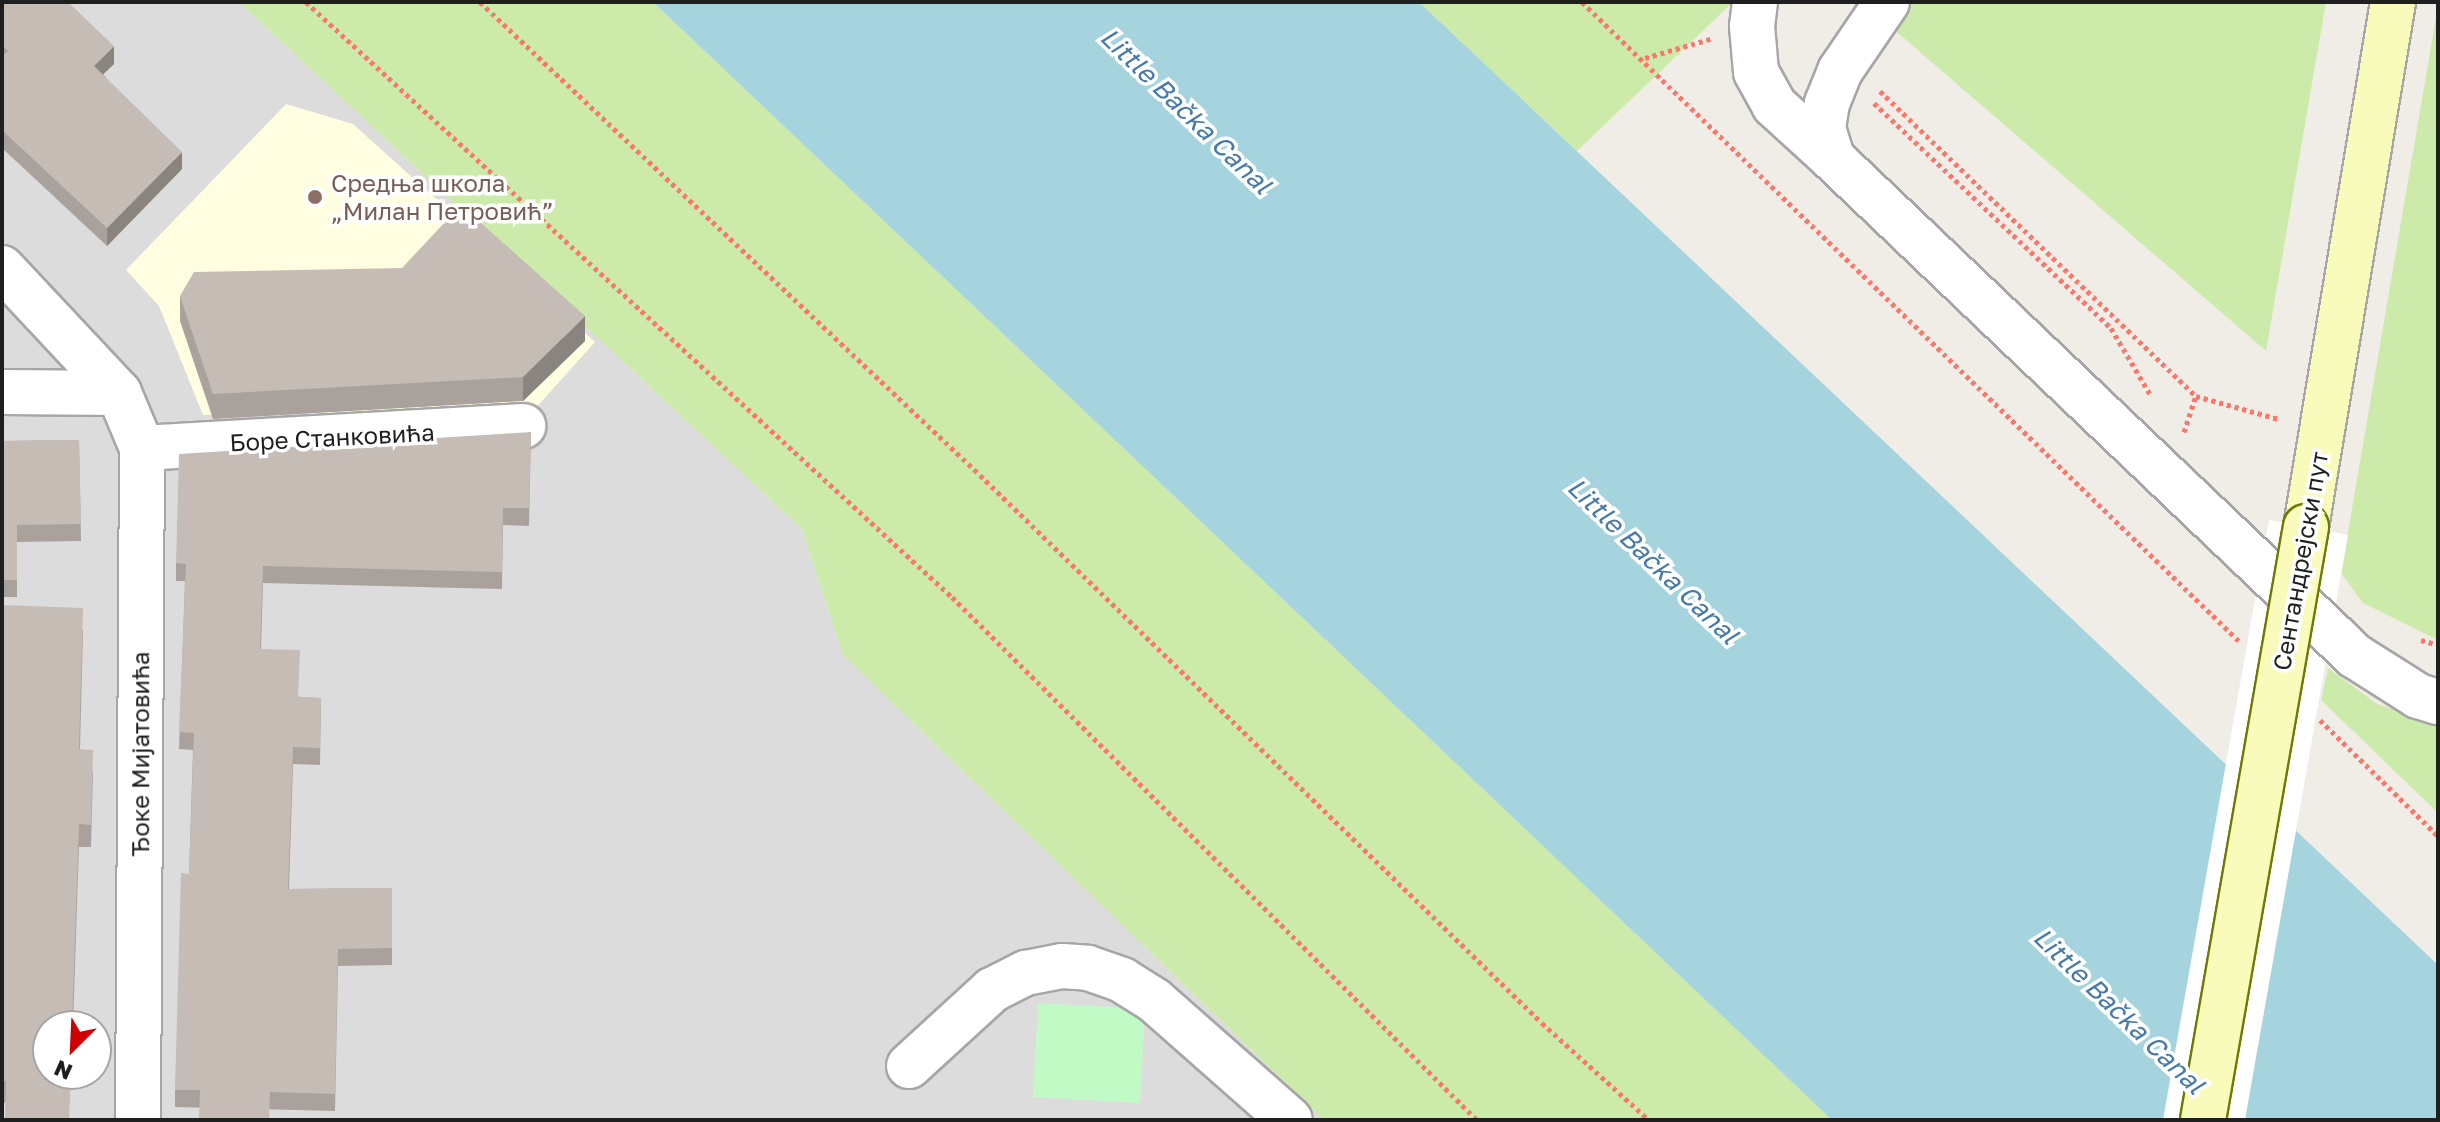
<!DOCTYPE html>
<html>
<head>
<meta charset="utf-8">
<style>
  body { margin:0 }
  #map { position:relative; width:2440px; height:1122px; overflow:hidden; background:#f0ece6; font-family:"Golos Text",sans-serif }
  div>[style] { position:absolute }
  .residential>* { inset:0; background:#dddcdc }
  .education>* { inset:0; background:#fffee0 }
  .grass>* { inset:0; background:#ccebab }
  .park>* { inset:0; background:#c2fac6 }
  .water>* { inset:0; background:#a5d3de }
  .pier>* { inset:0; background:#fff }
  .path>* { height:5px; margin-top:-2.5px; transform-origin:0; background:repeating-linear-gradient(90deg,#fc776b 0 4px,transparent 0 8px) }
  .roads { filter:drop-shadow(2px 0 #a6a6a6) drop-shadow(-2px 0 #a6a6a6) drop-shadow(0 2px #a6a6a6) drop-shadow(0 -2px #a6a6a6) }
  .street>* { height:44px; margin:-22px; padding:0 22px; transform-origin:22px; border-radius:22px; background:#fff }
  .secondary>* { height:44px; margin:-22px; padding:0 22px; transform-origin:22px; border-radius:22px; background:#f8fbb9 }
  .bridges { filter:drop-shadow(2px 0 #6f7a03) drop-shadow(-2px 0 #6f7a03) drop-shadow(0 2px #6f7a03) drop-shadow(0 -2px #6f7a03) }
  .secondary-bridge>* { height:44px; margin:-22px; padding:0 22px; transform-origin:22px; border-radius:22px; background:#f8fbb9 }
  .wall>* { inset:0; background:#a9a29c }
  .shaded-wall>* { inset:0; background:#8a847f }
  .building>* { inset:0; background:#c5bcb5 }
  .dots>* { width:22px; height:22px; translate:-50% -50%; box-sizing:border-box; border:4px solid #fff; border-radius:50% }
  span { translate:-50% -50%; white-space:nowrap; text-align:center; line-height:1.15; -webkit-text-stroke:7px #fff; paint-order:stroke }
  .education-label { font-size:24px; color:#785e54 }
  .left { translate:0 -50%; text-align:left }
  .street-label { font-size:24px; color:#1f1f1f }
  .water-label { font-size:26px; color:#467aa9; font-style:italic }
  .frame { position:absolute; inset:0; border:4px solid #1f1f1f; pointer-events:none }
  .north { position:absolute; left:32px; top:1010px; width:80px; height:80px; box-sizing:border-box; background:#fff; border:2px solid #a5a5a5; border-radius:50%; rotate:204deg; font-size:22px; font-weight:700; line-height:32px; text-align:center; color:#1f1f1f }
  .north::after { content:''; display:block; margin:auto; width:28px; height:36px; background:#cf0004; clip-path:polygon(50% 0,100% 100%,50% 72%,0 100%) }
</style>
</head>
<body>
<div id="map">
  <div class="residential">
    <div style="clip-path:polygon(evenodd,2px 2px,239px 2px,802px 529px,843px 655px,1324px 1120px,2px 1120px,2px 2px,48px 1026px,96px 1026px,96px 1074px,48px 1074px,48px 1026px)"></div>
  </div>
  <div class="education">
    <div style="clip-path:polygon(286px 104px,353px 124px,595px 342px,533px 411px,203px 415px,159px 306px,126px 270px)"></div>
  </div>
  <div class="grass">
    <div style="clip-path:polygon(239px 2px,653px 2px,1832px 1120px,1324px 1120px,843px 655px,802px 529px)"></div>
    <div style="clip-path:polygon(1419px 2px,1733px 2px,1577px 151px)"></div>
    <div style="clip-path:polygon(1862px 2px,2326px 2px,2266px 351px)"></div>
    <div style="clip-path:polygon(2438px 6px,2438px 640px,2363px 603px,2341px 573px)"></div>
    <div style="clip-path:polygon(2328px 668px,2377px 704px,2438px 725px,2438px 813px,2321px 700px)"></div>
  </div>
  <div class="park">
    <div style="clip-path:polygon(1038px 1003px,1145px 1009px,1140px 1103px,1033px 1097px)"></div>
  </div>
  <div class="water">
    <div style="clip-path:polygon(653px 2px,1419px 2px,2438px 965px,2438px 1120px,1832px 1120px)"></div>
  </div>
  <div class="pier">
    <div style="clip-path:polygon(2269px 520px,2348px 535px,2245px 1120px,2163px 1120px)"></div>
  </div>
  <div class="path">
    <div style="left:306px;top:2px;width:878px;rotate:42.65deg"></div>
    <div style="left:952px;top:597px;width:741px;rotate:44.89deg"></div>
    <div style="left:480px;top:2px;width:688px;rotate:43.41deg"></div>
    <div style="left:980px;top:475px;width:785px;rotate:44.28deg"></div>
    <div style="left:1542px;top:1023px;width:144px;rotate:42.2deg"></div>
    <div style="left:1582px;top:2px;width:919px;rotate:44.21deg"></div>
    <div style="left:1645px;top:58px;width:68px;rotate:-16.3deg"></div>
    <div style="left:1880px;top:91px;width:439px;rotate:44deg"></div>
    <div style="left:2196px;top:396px;width:86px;rotate:15.5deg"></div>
    <div style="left:1874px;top:103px;width:327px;rotate:43.5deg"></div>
    <div style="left:2111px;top:328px;width:79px;rotate:59.5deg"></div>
    <div style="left:2184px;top:432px;width:38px;rotate:-72deg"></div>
    <div style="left:2421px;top:640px;width:18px;rotate:16deg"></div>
    <div style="left:2320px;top:720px;width:165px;rotate:44.5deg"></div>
  </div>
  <div class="roads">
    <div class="street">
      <div style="left:1755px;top:2px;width:24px;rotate:97deg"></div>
      <div style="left:1752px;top:26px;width:46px;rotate:85deg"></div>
      <div style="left:1756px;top:72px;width:38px;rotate:61deg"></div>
      <div style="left:1774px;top:105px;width:79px;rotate:42.4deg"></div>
      <div style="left:1887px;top:2px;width:83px;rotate:124.3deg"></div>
      <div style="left:1840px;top:71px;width:35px;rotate:112deg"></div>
      <div style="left:1827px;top:103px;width:25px;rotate:99deg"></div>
      <div style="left:1823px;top:128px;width:31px;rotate:73deg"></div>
      <div style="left:1832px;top:158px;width:722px;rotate:43.6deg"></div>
      <div style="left:2355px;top:656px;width:75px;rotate:32.4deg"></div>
      <div style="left:2418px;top:696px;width:21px;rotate:17deg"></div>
      <div style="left:2px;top:268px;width:171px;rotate:46.9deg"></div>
      <div style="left:119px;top:393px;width:60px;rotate:67.3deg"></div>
      <div style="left:142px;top:448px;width:672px;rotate:90.34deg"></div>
      <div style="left:2px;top:392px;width:117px;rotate:0.5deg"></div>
      <div style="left:142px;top:448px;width:382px;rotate:-3.3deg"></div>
      <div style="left:909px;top:1066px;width:113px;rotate:-42.5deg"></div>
      <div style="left:992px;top:990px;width:38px;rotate:-27deg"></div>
      <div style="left:1026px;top:973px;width:37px;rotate:-11deg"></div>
      <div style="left:1062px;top:966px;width:26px;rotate:4deg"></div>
      <div style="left:1088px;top:968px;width:36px;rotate:19deg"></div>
      <div style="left:1122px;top:980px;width:38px;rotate:32deg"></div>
      <div style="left:1154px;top:1000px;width:181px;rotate:41.4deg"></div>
    </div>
    <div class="secondary">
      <div style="left:2306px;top:527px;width:532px;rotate:-80.59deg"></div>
    </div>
  </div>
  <div class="bridges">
    <div class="secondary-bridge">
      <div style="left:2203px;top:1120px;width:602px;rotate:-80.15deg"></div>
    </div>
  </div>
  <div class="wall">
    <div style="clip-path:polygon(2px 2px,114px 64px,103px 74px,182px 169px,107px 246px,2px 148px)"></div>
    <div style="clip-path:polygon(180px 296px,585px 341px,523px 401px,213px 419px,180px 321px)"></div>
    <div style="clip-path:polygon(531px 432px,529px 526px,503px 525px,502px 589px,263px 583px,261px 649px,299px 697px,321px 698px,320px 765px,293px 764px,289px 889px,392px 888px,392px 965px,338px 966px,335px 1111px,175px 1107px,175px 1090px,189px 874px,193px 750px,179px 749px,185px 581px,176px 581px,176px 563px)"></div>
    <div style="clip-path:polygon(79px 440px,81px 541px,17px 542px,17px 597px,2px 597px,2px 441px)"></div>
    <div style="clip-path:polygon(2px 605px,83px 630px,80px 749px,93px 772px,91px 847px,79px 847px,73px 1026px,48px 1026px,5px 1103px,2px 1103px)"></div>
  </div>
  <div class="shaded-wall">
    <div style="clip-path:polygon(114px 46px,114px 64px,94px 83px,94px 66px)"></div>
    <div style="clip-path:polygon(182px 152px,182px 169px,107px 246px,107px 228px)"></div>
    <div style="clip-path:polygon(585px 316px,585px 341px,523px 401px,523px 377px)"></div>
  </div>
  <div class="building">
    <div style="clip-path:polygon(2px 2px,68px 2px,114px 46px,94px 66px,182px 152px,107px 228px,2px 130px,2px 56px,8px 51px,2px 45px)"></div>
    <div style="clip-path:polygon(461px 205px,585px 316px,523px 377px,213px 394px,180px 296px,194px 272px,402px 268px)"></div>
    <div style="clip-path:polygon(531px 432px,529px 508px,503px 508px,502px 572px,263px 566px,260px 649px,300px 650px,298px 697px,321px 698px,320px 748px,293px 747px,288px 889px,392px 888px,392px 948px,338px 949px,335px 1094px,270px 1092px,269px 1120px,199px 1120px,200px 1090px,175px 1090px,181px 873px,189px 874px,194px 733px,179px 732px,186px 564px,176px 563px,179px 454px)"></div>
    <div style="clip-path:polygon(79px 440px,81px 524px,17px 525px,17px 580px,2px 580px,2px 441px)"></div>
    <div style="clip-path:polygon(2px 605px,83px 608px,79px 749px,93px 750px,91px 825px,79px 824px,72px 1026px,48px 1026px,48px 1074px,71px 1074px,69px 1120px,5px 1120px,6px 1081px,2px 1081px)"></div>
  </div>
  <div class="dots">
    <div style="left:315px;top:197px;background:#8d6e63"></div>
  </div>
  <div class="education-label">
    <span class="left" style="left:331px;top:197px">Средња школа<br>„Милан Петровић”</span>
  </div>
  <div class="street-label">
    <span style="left:332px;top:437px;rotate:-3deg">Боре Станковића</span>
    <span style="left:2300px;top:561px;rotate:-80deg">Сентандрејски пут</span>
    <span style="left:140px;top:754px;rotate:-90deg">Ђоке Мијатовића</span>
  </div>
  <div class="water-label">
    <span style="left:1186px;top:111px;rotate:44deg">Little Bačka Canal</span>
    <span style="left:1653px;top:561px;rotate:44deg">Little Bačka Canal</span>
    <span style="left:2119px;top:1011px;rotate:44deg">Little Bačka Canal</span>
  </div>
  <div class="frame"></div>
  <div class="north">N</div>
</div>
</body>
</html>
